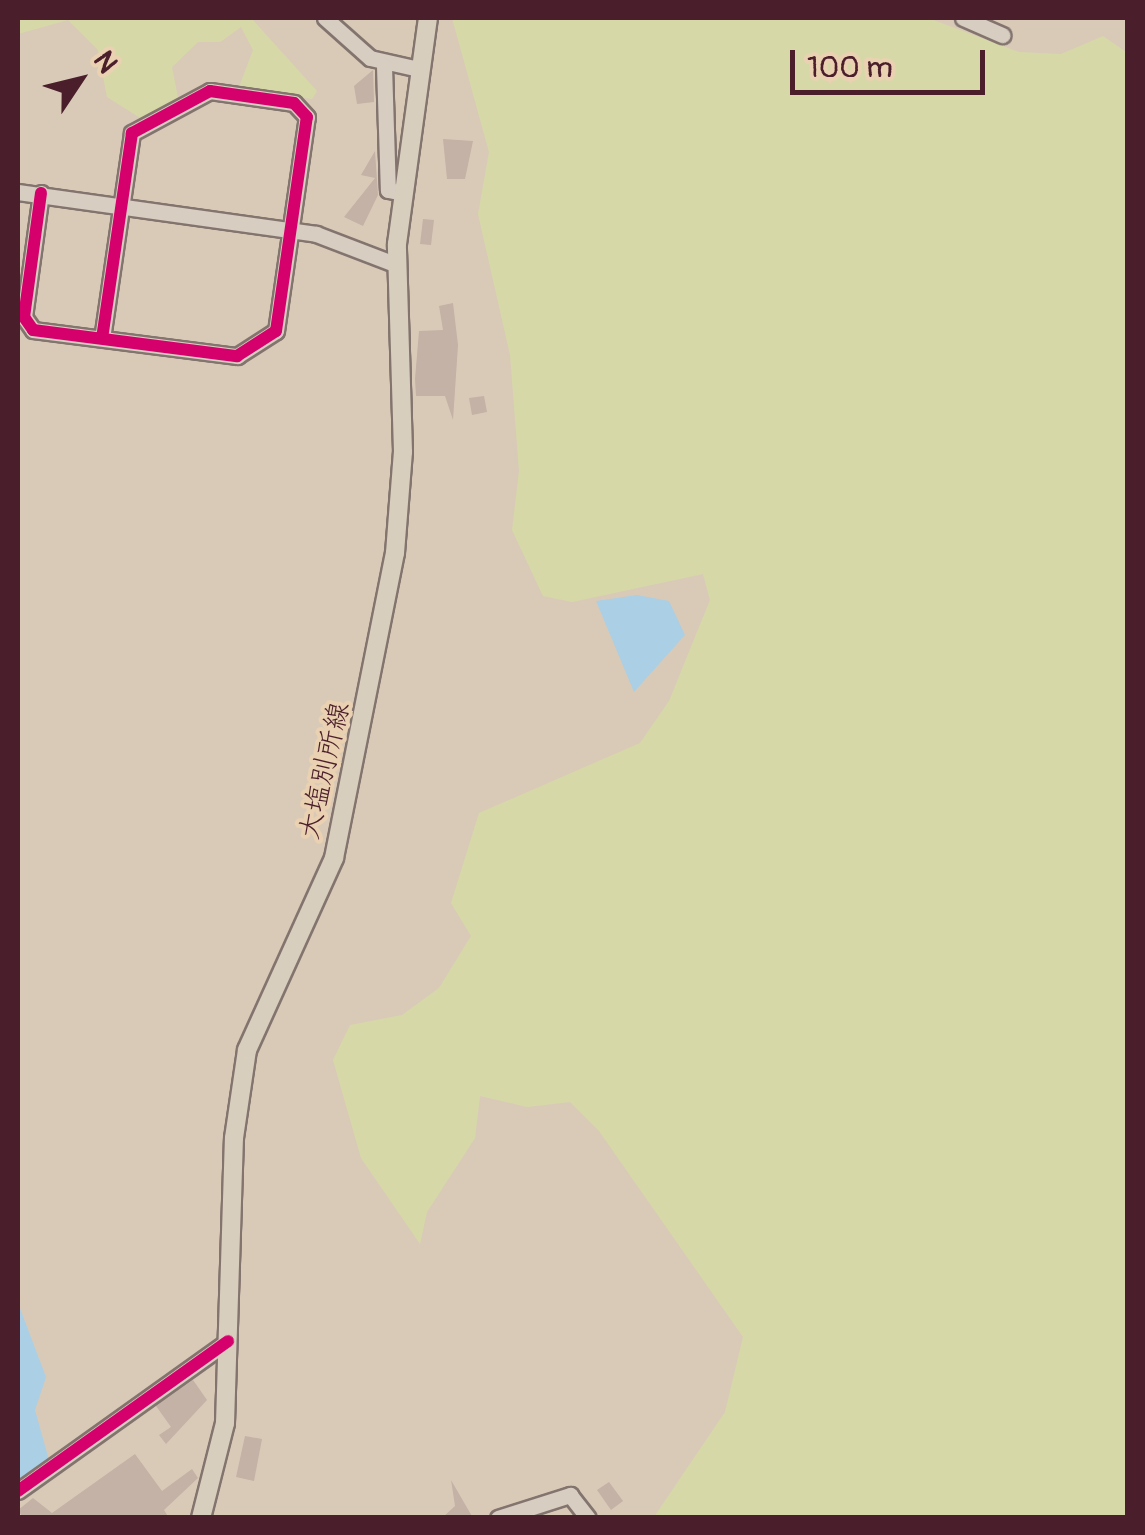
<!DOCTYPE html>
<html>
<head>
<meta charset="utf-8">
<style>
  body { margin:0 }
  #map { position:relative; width:1145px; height:1535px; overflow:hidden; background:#d9cab8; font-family:Pangolin,"Klee One",sans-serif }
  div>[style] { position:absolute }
  .green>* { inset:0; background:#d6d9a7 }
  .water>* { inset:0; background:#abcfe4 }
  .building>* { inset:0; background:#c3b2a5 }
  .roads { filter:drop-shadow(2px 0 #83746e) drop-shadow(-2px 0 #83746e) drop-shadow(0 2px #83746e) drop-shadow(0 -2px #83746e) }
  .minor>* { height:15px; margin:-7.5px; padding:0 7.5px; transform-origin:7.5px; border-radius:7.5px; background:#d7cdc1 }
  .major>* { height:18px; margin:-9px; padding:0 9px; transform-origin:9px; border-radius:9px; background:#d8cebd }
  .cycleway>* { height:12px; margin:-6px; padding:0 6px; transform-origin:6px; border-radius:6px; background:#d6006c }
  span { translate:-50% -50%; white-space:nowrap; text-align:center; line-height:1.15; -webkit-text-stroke:8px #e9d1b1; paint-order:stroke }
  .street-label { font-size:28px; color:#4a1f2b }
  .frame { position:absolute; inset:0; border:20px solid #4a1f2b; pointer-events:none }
  .north { position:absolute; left:30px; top:30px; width:100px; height:100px; -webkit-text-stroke:8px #e9d1b1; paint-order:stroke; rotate:55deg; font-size:28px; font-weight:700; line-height:40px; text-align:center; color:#4a1f2b }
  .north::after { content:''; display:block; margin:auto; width:35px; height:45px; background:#4a1f2b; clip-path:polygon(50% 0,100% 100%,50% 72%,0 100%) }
  .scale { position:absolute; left:790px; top:50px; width:195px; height:45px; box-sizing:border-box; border:5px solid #4a1f2b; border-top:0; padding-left:12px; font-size:30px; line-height:35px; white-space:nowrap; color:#4a1f2b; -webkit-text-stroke:8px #e9d1b1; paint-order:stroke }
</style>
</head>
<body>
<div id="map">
  <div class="green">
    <div style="clip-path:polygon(18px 18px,251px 18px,317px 91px,312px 99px,239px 87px,253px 50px,241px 27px,220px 42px,198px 42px,172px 67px,178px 98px,142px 119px,107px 97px,98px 50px,68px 20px,18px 34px)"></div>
    <div style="clip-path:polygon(452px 18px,928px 18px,1019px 52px,1061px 54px,1103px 36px,1126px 52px,1127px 1517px,654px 1517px,725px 1412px,743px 1337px,599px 1131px,570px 1102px,527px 1107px,480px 1096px,475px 1138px,427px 1212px,420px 1244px,361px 1158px,333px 1060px,350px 1025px,402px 1015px,439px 988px,471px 936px,451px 903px,479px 813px,640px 743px,669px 701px,710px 600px,703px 574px,572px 602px,543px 596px,512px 530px,519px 471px,510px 355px,478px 214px,489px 152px)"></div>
  </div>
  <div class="water">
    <div style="clip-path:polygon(637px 595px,669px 601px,685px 635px,634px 692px,596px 601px)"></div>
    <div style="clip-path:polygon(18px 1303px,46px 1377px,35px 1410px,49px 1460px,18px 1483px)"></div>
  </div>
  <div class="building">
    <div style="clip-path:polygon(373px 70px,374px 102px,357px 104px,354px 86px)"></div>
    <div style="clip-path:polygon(443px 139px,473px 141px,465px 179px,447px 179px)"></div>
    <div style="clip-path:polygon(375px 151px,378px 195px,363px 226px,344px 217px,375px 178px,361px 175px)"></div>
    <div style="clip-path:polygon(423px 219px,434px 220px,431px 245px,420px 244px)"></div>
    <div style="clip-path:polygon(453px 303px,458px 345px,453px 420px,445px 396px,416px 396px,415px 379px,419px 331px,443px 330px,439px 306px)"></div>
    <div style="clip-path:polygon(484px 396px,487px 412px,472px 415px,469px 398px)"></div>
    <div style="clip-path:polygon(193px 1380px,207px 1400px,166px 1444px,159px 1435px,171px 1427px,156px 1406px)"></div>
    <div style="clip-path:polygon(245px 1436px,262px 1439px,254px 1481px,236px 1477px)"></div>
    <div style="clip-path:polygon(135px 1454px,162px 1491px,192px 1469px,198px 1478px,164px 1510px,169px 1518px,23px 1518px,18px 1510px,33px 1498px,52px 1513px)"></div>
    <div style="clip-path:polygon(451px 1480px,473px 1518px,442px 1518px,455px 1506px)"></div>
    <div style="clip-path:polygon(609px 1482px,623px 1501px,611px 1510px,597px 1490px)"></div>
  </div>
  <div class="roads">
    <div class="minor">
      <div style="left:325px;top:18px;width:60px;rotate:41.6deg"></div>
      <div style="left:370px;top:58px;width:50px;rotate:12.7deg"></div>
      <div style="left:963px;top:18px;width:43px;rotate:23.6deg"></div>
      <div style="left:384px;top:66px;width:124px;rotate:88.2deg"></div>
      <div style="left:388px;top:190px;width:15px;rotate:11deg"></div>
      <div style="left:18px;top:192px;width:301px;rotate:8deg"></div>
      <div style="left:316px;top:234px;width:87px;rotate:20.9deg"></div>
      <div style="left:41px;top:193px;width:125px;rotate:97.8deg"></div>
      <div style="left:24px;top:317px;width:16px;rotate:55deg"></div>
      <div style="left:33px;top:330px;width:206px;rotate:7.3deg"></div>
      <div style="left:237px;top:356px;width:46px;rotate:-32.7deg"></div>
      <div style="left:276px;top:331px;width:216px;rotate:-81.8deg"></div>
      <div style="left:307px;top:117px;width:19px;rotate:-133deg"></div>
      <div style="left:294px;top:103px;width:85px;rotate:-171.9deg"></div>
      <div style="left:210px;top:91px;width:89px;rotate:151.7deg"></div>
      <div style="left:132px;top:133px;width:207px;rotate:98.3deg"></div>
      <div style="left:18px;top:1491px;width:258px;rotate:-35.5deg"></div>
      <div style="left:498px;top:1518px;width:76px;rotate:-17.7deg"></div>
      <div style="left:570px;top:1495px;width:29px;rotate:52deg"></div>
    </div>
    <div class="major">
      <div style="left:201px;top:1518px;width:98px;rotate:-75.8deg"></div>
      <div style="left:225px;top:1423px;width:285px;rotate:-88.2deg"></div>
      <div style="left:234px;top:1138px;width:89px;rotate:-81.6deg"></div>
      <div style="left:247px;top:1050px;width:211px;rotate:-65.6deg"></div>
      <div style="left:334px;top:858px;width:311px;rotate:-78.7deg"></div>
      <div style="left:395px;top:553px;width:101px;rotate:-85.5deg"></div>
      <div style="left:403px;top:452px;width:208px;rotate:-91.7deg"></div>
      <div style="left:397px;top:244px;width:228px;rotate:-82.2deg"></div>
    </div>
  </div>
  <div class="cycleway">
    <div style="left:41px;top:193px;width:125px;rotate:97.8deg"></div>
    <div style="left:24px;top:317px;width:16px;rotate:55deg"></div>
    <div style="left:33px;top:330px;width:206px;rotate:7.3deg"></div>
    <div style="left:237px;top:356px;width:46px;rotate:-32.7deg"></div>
    <div style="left:276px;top:331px;width:216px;rotate:-81.8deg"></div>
    <div style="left:307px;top:117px;width:19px;rotate:-133deg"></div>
    <div style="left:294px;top:103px;width:85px;rotate:-171.9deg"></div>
    <div style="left:210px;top:91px;width:89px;rotate:151.7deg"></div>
    <div style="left:132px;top:133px;width:207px;rotate:98.3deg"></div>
    <div style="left:18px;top:1491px;width:258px;rotate:-35.5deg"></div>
  </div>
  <div class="street-label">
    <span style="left:325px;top:771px;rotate:-77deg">大塩別所線</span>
  </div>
  <div class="frame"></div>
  <div class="north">N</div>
  <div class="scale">100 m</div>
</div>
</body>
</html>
